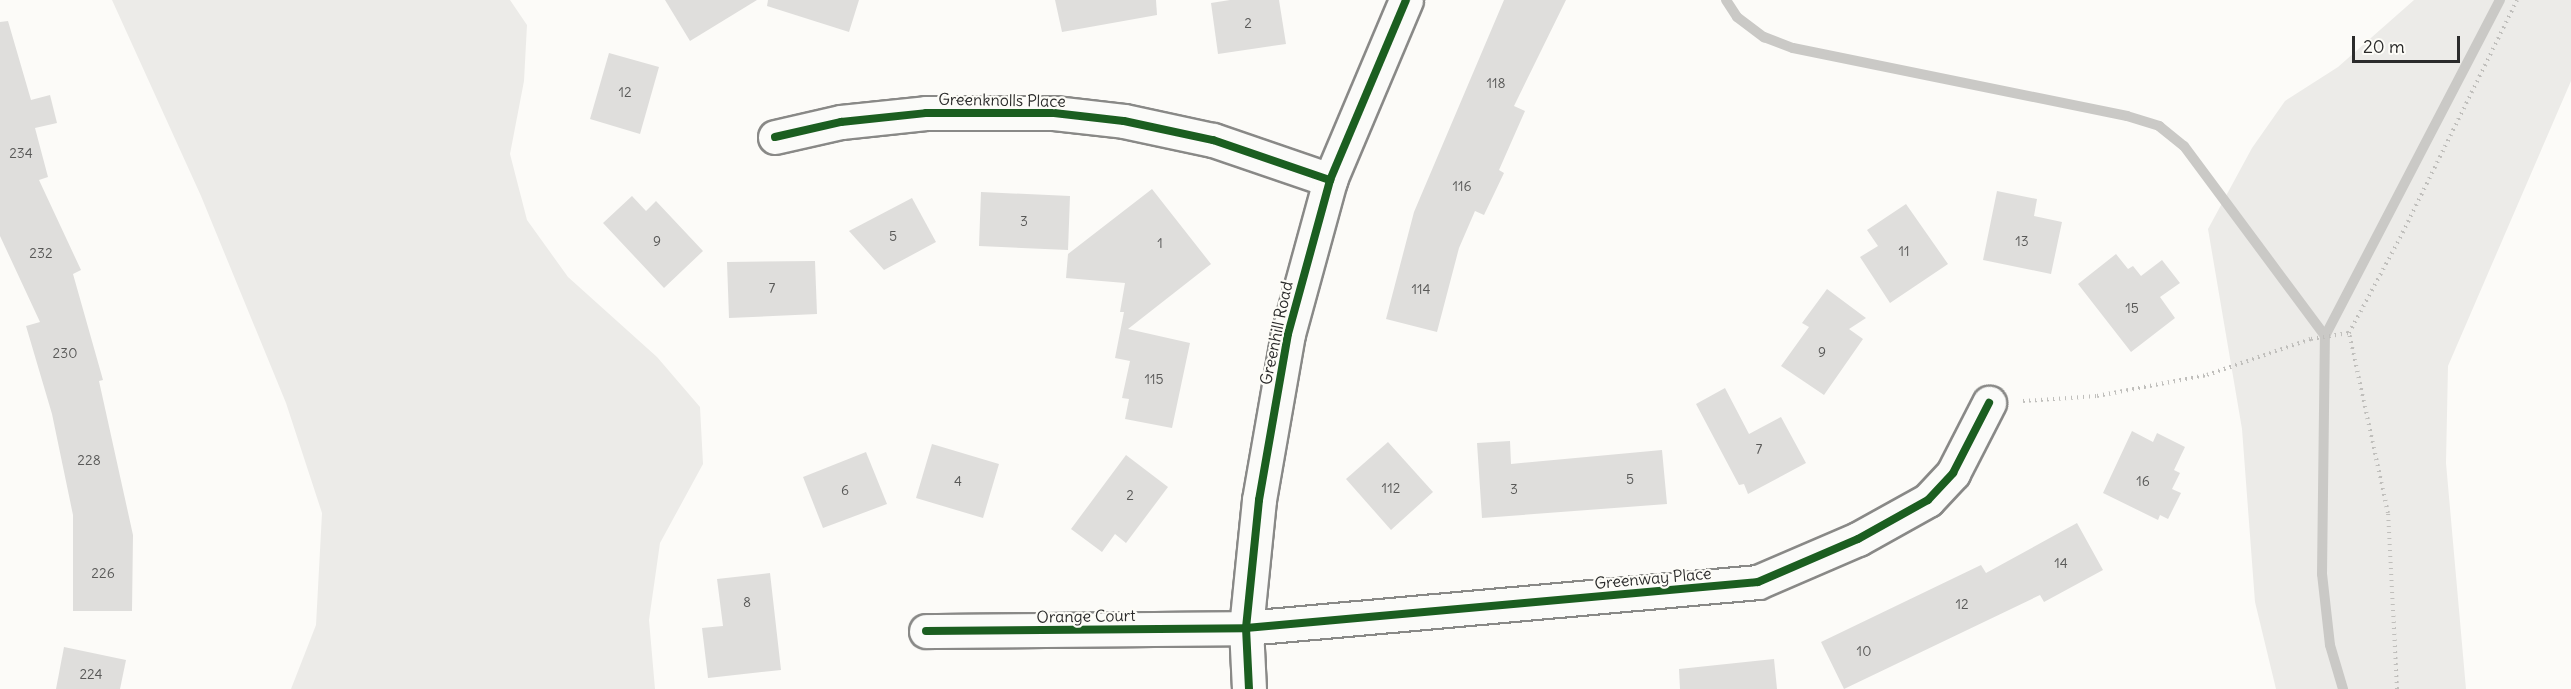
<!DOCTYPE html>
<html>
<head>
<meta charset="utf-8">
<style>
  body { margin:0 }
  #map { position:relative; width:2571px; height:689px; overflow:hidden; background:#fcfbf8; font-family:Delius,sans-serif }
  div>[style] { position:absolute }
  .green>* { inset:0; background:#ecebe8 }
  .stream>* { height:10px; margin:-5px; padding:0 5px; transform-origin:5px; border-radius:5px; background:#cac9c6 }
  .building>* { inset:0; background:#dfdedc }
  .path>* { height:4px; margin-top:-2px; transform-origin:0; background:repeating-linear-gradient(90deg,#c0bfbc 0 1.5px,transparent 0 6px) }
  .roads { filter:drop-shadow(2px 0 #898987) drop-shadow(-2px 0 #898987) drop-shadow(0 2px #898987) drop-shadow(0 -2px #898987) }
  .street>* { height:33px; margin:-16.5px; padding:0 16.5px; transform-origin:16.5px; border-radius:16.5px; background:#fbfbf9 }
  .cycleway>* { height:8px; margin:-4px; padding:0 4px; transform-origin:4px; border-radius:4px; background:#1b5e20 }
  span { translate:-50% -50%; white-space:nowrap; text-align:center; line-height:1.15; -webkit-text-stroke:4.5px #fdfcf7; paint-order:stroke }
  .number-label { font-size:14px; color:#585857 }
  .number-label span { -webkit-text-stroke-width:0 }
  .street-label { font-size:16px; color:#2b2b2b }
  .scale { position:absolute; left:2352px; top:36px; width:108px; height:27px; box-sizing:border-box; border:3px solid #2b2b2b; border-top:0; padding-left:8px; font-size:18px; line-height:21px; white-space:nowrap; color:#2b2b2b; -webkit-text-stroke:4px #fdfcf7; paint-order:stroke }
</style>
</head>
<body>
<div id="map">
  <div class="green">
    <div style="clip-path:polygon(112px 0,510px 0,527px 25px,524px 81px,510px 154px,527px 220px,568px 277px,657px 357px,700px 407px,703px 464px,660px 543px,649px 620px,655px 689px,291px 689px,316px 625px,322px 513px,286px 403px,201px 196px)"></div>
    <div style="clip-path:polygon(2414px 0,2571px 0,2571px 81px,2448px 366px,2446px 463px,2466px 689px,2276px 689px,2255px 602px,2242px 429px,2208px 229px,2252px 148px,2285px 101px,2338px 67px)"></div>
  </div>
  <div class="stream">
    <div style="left:1726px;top:0;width:20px;rotate:57deg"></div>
    <div style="left:1737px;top:17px;width:34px;rotate:37deg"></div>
    <div style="left:1764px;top:37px;width:31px;rotate:21deg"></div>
    <div style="left:1793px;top:48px;width:341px;rotate:11.5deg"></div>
    <div style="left:2127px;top:116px;width:34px;rotate:17deg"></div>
    <div style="left:2159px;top:126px;width:32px;rotate:39deg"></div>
    <div style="left:2184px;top:146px;width:237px;rotate:53.4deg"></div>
    <div style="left:2343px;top:689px;width:46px;rotate:-106.5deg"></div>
    <div style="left:2330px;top:645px;width:71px;rotate:-96.4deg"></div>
    <div style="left:2322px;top:574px;width:238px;rotate:-89.3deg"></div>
    <div style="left:2325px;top:336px;width:379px;rotate:-62.5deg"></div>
  </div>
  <div class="building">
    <div style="clip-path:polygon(665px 0,757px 0,690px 41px)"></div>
    <div style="clip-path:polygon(768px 0,859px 0,849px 32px,767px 6px)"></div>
    <div style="clip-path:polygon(1055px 0,1156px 0,1157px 15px,1062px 32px)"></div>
    <div style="clip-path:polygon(1230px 0,1279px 0,1286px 44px,1218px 54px,1211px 3px)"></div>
    <div style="clip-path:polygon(1504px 0,1566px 0,1514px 106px,1525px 111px,1499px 170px,1504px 173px,1484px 215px,1475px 211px,1459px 248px,1437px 332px,1386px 319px,1414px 212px)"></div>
    <div style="clip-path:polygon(8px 21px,31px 100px,50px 95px,57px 123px,35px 128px,48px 177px,39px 180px,81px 270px,73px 274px,103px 380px,99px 381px,133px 535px,132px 611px,73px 611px,73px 515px,52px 414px,26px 326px,40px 322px,0 236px,0 22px)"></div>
    <div style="clip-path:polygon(609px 53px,659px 67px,640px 134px,590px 119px)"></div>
    <div style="clip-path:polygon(1152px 189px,1211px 264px,1128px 329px,1190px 343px,1172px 428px,1125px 419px,1129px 399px,1122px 398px,1130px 361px,1115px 358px,1124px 312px,1120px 312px,1125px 283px,1066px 278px,1068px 254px)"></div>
    <div style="clip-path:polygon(1997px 191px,2037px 199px,2034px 216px,2062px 222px,2051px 274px,1983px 260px)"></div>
    <div style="clip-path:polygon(981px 192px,1070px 196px,1068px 250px,979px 246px)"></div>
    <div style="clip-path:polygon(632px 196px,646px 211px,656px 201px,703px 251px,664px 288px,603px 223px)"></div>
    <div style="clip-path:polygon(912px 198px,936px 242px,884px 270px,849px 231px)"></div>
    <div style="clip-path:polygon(1906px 204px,1948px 264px,1890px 303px,1860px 257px,1878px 246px,1867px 230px)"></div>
    <div style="clip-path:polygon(2116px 254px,2128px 269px,2133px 266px,2141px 276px,2162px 260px,2180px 283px,2160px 297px,2175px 318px,2131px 352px,2078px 284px)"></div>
    <div style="clip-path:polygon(815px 261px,817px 314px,729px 318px,727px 262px)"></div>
    <div style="clip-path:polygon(1827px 289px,1866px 318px,1849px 329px,1863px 339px,1824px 395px,1781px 366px,1809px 327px,1802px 323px)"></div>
    <div style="clip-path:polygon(1725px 388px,1749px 434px,1781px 417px,1806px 463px,1748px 494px,1744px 484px,1739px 485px,1696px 404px)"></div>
    <div style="clip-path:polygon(2132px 431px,2153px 442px,2157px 433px,2185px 447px,2174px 470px,2180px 473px,2172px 489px,2181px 493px,2168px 519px,2160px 515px,2158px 520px,2103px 493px)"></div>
    <div style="clip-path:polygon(1510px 441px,1511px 464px,1662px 450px,1667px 504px,1482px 518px,1477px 443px)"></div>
    <div style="clip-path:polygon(1388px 442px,1433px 492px,1391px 530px,1346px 479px)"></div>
    <div style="clip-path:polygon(932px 444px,999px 464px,983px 518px,916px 498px)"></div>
    <div style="clip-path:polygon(866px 452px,887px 504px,823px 528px,803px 477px)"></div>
    <div style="clip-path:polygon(1126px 455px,1168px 487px,1126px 543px,1115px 534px,1102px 552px,1071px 529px)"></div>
    <div style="clip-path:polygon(2077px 523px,2103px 570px,2044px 602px,2040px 595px,1844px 689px,1821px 642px,1981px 565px,1986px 573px)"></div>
    <div style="clip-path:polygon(770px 573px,781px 670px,708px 678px,702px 628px,723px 626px,717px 579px)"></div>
    <div style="clip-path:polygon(64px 647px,126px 660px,120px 689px,56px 689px)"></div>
    <div style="clip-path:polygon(1774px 659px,1777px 689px,1680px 689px,1679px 669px)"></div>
  </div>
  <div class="path">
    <div style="left:2023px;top:401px;width:74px;rotate:-3.9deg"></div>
    <div style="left:2097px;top:396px;width:112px;rotate:-10.8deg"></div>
    <div style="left:2207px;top:375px;width:110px;rotate:-19.1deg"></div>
    <div style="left:2311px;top:339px;width:38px;rotate:-9deg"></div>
    <div style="left:2397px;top:689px;width:176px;rotate:-92.9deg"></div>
    <div style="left:2388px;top:513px;width:184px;rotate:-102.2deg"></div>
    <div style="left:2349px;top:333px;width:108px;rotate:-61.8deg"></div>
    <div style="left:2400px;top:238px;width:265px;rotate:-63.8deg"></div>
  </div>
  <div class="roads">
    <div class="street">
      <div style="left:775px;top:137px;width:68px;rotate:-12.8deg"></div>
      <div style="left:841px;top:122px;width:85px;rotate:-6deg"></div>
      <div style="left:926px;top:113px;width:128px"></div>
      <div style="left:1054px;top:113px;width:70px;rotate:6.5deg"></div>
      <div style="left:1124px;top:121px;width:91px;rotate:12.1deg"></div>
      <div style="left:1213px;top:140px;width:124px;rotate:18.9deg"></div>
      <div style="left:926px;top:631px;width:320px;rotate:-0.5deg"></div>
      <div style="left:1246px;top:628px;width:514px;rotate:-5.13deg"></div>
      <div style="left:1758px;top:582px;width:109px;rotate:-23.3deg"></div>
      <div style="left:1858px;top:539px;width:80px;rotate:-29.1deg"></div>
      <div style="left:1928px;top:500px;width:37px;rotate:-47deg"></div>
      <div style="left:1953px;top:473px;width:79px;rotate:-62.8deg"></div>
      <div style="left:1249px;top:689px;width:61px;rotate:-92.8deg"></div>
      <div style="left:1246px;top:628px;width:129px;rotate:-84.2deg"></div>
      <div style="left:1259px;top:500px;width:169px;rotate:-80.1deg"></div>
      <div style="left:1288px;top:334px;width:160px;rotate:-74.7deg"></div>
      <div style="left:1330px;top:180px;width:195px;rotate:-67.1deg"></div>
    </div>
  </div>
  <div class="cycleway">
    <div style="left:775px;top:137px;width:68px;rotate:-12.8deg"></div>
    <div style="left:841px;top:122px;width:85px;rotate:-6deg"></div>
    <div style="left:926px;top:113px;width:128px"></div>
    <div style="left:1054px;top:113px;width:70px;rotate:6.5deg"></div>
    <div style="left:1124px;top:121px;width:91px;rotate:12.1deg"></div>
    <div style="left:1213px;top:140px;width:124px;rotate:18.9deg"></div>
    <div style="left:926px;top:631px;width:320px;rotate:-0.5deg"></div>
    <div style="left:1246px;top:628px;width:514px;rotate:-5.13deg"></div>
    <div style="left:1758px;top:582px;width:109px;rotate:-23.3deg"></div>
    <div style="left:1858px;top:539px;width:80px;rotate:-29.1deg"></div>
    <div style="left:1928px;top:500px;width:37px;rotate:-47deg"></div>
    <div style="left:1953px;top:473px;width:79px;rotate:-62.8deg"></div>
    <div style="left:1249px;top:689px;width:61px;rotate:-92.8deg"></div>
    <div style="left:1246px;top:628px;width:129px;rotate:-84.2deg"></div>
    <div style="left:1259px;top:500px;width:169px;rotate:-80.1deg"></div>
    <div style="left:1288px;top:334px;width:160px;rotate:-74.7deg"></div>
    <div style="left:1330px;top:180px;width:195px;rotate:-67.1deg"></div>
  </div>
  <div class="number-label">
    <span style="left:1248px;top:23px">2</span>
    <span style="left:1496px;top:83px">118</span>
    <span style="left:625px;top:92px">12</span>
    <span style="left:21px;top:153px">234</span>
    <span style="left:1462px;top:186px">116</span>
    <span style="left:1024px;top:221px">3</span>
    <span style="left:893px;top:236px">5</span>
    <span style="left:657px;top:241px">9</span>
    <span style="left:2022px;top:241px">13</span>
    <span style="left:1160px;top:243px">1</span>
    <span style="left:1904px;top:251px">11</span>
    <span style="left:41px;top:253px">232</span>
    <span style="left:772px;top:288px">7</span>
    <span style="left:1421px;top:289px">114</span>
    <span style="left:2132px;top:308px">15</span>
    <span style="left:1822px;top:352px">9</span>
    <span style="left:65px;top:353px">230</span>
    <span style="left:1154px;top:379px">115</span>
    <span style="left:1759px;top:449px">7</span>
    <span style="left:89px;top:460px">228</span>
    <span style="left:1630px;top:479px">5</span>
    <span style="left:958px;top:481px">4</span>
    <span style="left:2143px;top:481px">16</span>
    <span style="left:1391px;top:488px">112</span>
    <span style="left:1514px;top:489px">3</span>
    <span style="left:845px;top:490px">6</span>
    <span style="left:1130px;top:495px">2</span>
    <span style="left:2061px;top:563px">14</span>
    <span style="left:103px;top:573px">226</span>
    <span style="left:747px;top:602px">8</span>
    <span style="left:1962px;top:604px">12</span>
    <span style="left:1864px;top:651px">10</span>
    <span style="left:91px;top:674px">224</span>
  </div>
  <div class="street-label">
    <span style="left:1002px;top:100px;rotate:1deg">Greenknolls Place</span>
    <span style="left:1276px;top:333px;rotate:-78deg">Greenhill Road</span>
    <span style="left:1653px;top:578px;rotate:-5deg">Greenway Place</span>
    <span style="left:1086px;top:616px;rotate:-1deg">Orange Court</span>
  </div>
  <div class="scale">20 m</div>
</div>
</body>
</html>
